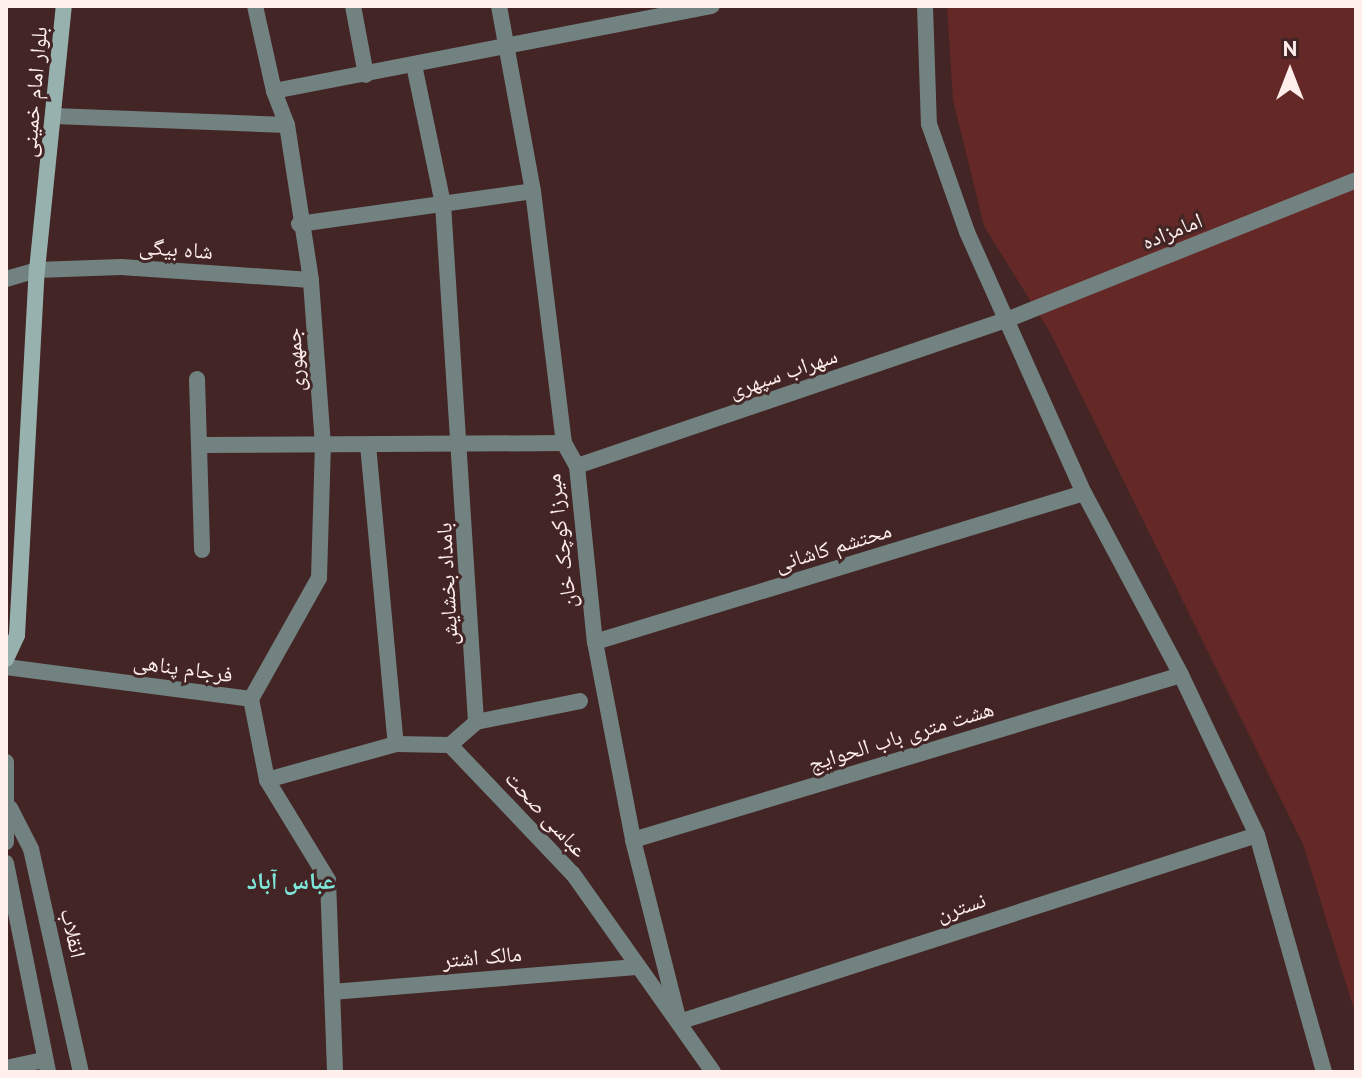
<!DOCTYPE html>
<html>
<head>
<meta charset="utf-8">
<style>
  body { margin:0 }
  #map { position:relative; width:1362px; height:1078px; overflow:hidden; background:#422524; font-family:"PT Sans","Noto Naskh Arabic",sans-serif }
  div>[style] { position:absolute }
  .green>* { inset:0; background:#642827 }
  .street>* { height:16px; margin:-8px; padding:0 8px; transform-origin:8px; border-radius:8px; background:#728280 }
  .secondary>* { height:16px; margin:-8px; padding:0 8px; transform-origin:8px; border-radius:8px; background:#97b2ae }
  span { translate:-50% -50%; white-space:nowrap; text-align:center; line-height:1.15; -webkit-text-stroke:6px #422524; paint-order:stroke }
  .street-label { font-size:22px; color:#feeeec }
  .neighbourhood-label { font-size:24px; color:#7de6d9; font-weight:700 }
  .frame { position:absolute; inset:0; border:8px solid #feeeec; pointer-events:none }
  .north { position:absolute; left:1250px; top:32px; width:80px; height:80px; -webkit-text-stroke:6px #422524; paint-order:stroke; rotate:0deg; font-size:22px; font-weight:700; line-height:32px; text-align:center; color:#feeeec }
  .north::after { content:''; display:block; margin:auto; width:28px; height:36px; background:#feeeec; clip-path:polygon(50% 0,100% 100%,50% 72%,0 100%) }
</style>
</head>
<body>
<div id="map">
  <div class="green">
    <div style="clip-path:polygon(947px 6px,1356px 6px,1356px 1016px,1303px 844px,1051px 334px,984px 226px,953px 100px)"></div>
  </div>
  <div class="street">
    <div style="left:353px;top:6px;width:70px;rotate:79.3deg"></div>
    <div style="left:499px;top:6px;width:188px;rotate:79.6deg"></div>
    <div style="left:533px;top:191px;width:254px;rotate:83deg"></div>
    <div style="left:564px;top:443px;width:26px;rotate:61deg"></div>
    <div style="left:577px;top:466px;width:177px;rotate:84.2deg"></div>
    <div style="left:595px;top:642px;width:202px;rotate:79.1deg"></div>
    <div style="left:633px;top:840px;width:188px;rotate:75.8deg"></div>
    <div style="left:679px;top:1022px;width:607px;rotate:-17.93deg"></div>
    <div style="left:925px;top:6px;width:118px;rotate:88.1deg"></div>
    <div style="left:929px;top:124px;width:114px;rotate:70.6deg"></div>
    <div style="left:967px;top:232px;width:286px;rotate:65.9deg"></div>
    <div style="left:1084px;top:493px;width:206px;rotate:61.9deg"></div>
    <div style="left:1181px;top:675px;width:177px;rotate:64.6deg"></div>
    <div style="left:1257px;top:835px;width:246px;rotate:74.2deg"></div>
    <div style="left:414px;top:65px;width:142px;rotate:78.2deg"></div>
    <div style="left:443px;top:204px;width:519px;rotate:86.35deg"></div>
    <div style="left:274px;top:91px;width:446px;rotate:-11deg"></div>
    <div style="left:54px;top:116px;width:233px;rotate:2.2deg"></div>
    <div style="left:299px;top:224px;width:236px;rotate:-8deg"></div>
    <div style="left:6px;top:279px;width:32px;rotate:-16deg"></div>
    <div style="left:37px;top:270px;width:84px;rotate:-2deg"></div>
    <div style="left:121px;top:267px;width:190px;rotate:3.9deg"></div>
    <div style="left:197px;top:379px;width:171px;rotate:88.3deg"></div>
    <div style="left:199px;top:445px;width:365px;rotate:-0.3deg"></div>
    <div style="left:368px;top:445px;width:300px;rotate:84.7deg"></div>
    <div style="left:577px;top:466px;width:451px;rotate:-18.8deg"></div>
    <div style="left:1004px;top:321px;width:379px;rotate:-21.8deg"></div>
    <div style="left:595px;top:642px;width:511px;rotate:-16.95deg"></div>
    <div style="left:6px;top:667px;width:247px;rotate:7.4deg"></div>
    <div style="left:251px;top:699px;width:83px;rotate:78.8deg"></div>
    <div style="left:267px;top:780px;width:117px;rotate:58.6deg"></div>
    <div style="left:328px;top:880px;width:192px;rotate:87.9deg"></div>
    <div style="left:251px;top:699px;width:139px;rotate:-60.7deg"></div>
    <div style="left:319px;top:578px;width:133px;rotate:-88.3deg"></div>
    <div style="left:323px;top:445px;width:165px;rotate:-94.2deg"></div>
    <div style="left:311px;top:280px;width:157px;rotate:-98.8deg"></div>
    <div style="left:287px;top:125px;width:36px;rotate:-111deg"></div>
    <div style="left:274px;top:91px;width:87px;rotate:-102.6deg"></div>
    <div style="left:450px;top:745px;width:35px;rotate:-41deg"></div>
    <div style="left:476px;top:722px;width:106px;rotate:-11.4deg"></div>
    <div style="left:6px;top:762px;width:80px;rotate:90deg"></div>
    <div style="left:267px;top:780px;width:134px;rotate:-15.6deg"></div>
    <div style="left:396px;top:744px;width:54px;rotate:1.1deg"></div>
    <div style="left:450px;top:745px;width:178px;rotate:46.4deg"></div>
    <div style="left:573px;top:874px;width:242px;rotate:54.7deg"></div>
    <div style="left:10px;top:808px;width:46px;rotate:62.9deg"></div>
    <div style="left:31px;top:849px;width:229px;rotate:77.4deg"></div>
    <div style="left:633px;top:840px;width:572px;rotate:-16.76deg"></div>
    <div style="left:6px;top:863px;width:213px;rotate:78.6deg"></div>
    <div style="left:332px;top:992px;width:305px;rotate:-4.7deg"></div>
    <div style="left:6px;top:1068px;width:40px;rotate:-12deg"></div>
  </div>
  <div class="secondary">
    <div style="left:6px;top:659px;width:26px;rotate:-65deg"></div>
    <div style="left:17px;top:635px;width:366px;rotate:-86.9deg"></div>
    <div style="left:37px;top:270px;width:265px;rotate:-84.2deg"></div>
  </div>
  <div class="street-label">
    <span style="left:34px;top:92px;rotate:-85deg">بلوار امام خمینی</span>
    <span style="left:1172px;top:231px;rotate:-22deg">امامزاده</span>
    <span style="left:176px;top:249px;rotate:4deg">شاه بیگی</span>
    <span style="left:295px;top:360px;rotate:-94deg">جمهوری</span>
    <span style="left:783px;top:373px;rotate:-19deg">سهراب سپهری</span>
    <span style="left:561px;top:541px;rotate:-97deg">میرزا کوچک خان</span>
    <span style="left:833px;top:547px;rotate:-17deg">محتشم کاشانی</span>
    <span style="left:447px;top:584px;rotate:-93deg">بامداد بخشایش</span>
    <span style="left:183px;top:668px;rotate:8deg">فرجام پناهی</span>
    <span style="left:901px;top:736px;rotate:-17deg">هشت متری باب الحوایج</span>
    <span style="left:546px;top:814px;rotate:47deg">عباسی صحت</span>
    <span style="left:961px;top:907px;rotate:-18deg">نسترن</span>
    <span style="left:73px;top:933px;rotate:77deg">انقلاب</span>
    <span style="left:482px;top:957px;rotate:-5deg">مالک اشتر</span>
  </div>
  <div class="neighbourhood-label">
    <span style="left:291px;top:881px">عباس آباد</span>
  </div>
  <div class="frame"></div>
  <div class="north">N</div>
</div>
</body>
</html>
